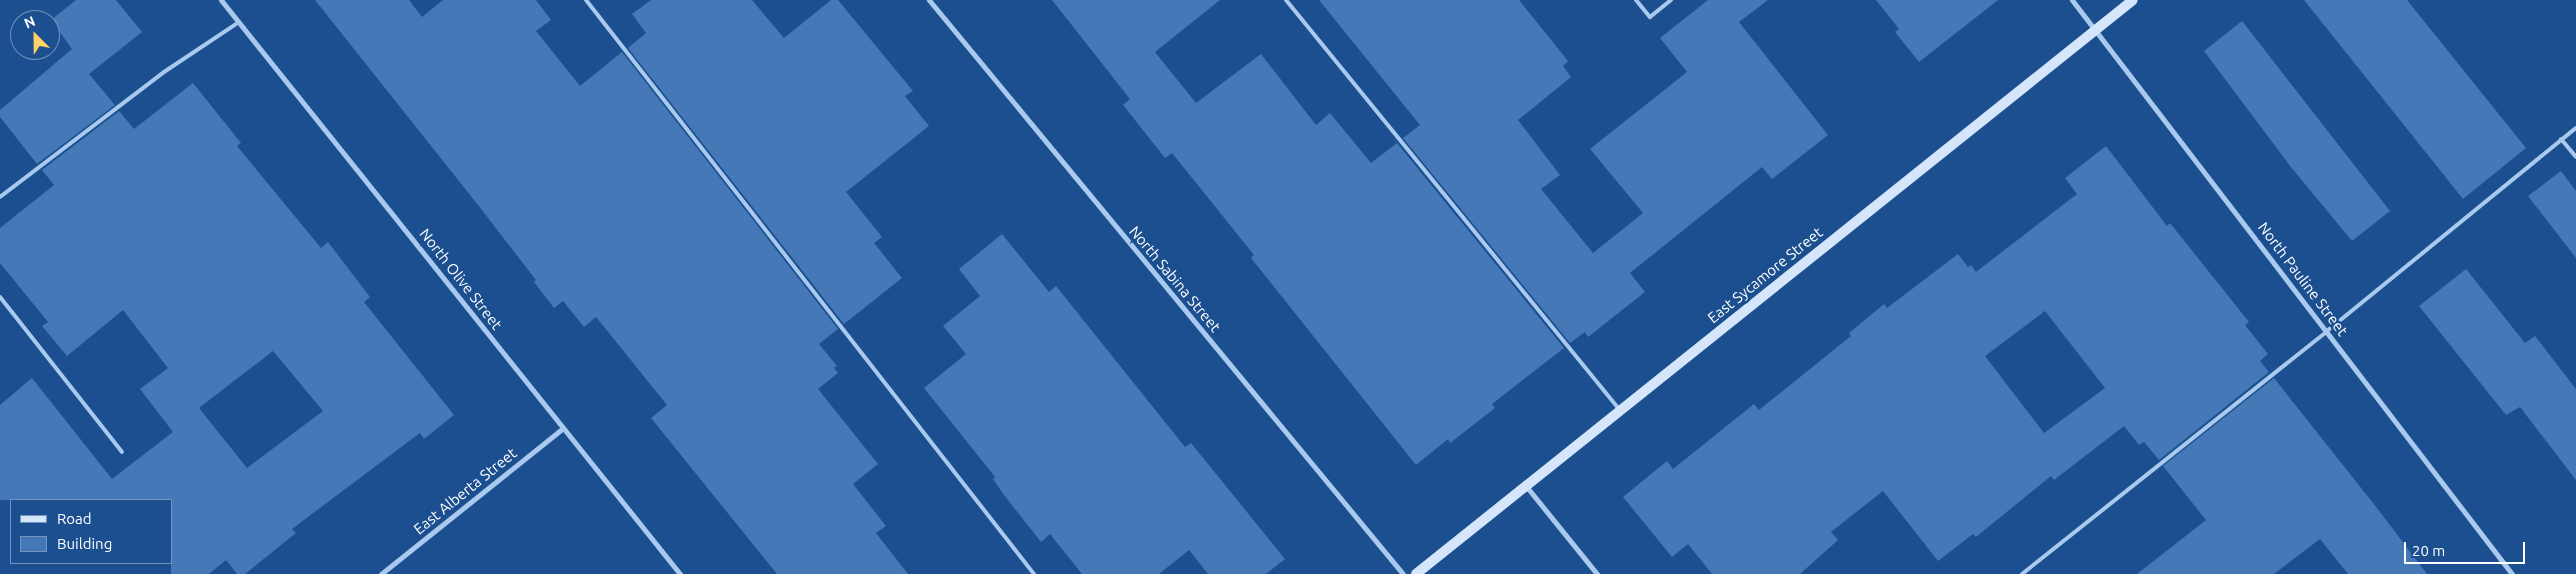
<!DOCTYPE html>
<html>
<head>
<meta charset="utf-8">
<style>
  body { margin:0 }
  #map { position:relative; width:2576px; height:574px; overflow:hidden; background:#1b4f8f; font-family:Ubuntu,sans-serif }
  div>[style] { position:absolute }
  .building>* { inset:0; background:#4478b7 }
  .lane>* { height:4px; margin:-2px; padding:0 2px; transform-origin:2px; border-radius:2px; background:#a9c9ee }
  .street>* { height:5px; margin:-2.5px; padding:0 2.5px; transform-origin:2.5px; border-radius:2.5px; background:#a9c9ee }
  .secondary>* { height:10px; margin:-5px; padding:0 5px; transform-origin:5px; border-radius:5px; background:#d6e6fa }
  span { translate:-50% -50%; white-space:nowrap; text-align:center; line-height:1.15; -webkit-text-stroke:5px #1b4f8f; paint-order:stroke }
  .street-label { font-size:15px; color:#fff }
  .legend { position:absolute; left:10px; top:499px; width:162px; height:65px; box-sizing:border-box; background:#1b4f8f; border:1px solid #7695bc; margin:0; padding:6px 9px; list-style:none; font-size:15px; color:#fff }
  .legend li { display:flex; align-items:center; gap:10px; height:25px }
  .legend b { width:25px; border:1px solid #7695bc }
  .north { position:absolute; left:10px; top:10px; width:50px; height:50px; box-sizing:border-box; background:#1b4f8f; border:1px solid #7695bc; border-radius:50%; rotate:337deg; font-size:14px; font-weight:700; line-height:20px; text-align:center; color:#fff }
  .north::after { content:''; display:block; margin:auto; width:18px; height:22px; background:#ffd166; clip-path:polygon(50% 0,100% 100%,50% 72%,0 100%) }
  .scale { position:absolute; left:2404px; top:542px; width:121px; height:22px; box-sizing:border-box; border:2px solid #fff; border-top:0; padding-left:6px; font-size:15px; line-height:18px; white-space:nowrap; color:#fff; -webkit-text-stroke:4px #1b4f8f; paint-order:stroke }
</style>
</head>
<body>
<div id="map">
  <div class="building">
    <div style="clip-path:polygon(76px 0,116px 0,142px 32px,89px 74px,115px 105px,37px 164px,0 117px,0 110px,72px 49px,51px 20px)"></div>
    <div style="clip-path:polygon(315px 0,409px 0,422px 17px,443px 0,536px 0,551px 20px,536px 31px,580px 86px,622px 52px,838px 329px,819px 344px,837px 366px,834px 368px,838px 373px,818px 389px,878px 464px,853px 484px,886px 526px,876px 533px,908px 574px,777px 574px,651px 418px,667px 405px,596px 317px,584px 327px,563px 301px,554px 308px,534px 282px,536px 280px,478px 205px)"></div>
    <div style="clip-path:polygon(651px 0,752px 0,784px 38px,831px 0,838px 0,913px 91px,905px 96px,929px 126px,846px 192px,882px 237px,874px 243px,902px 278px,844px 324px,628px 48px,646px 33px,632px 14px)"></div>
    <div style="clip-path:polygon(1052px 0,1220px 0,1155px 52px,1196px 103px,1261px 54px,1316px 125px,1330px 113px,1371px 163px,1397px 143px,1564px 348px,1492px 404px,1495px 408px,1450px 443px,1448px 439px,1416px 465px,1251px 258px,1254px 255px,1172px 153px,1165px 158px,1123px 105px,1130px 99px)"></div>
    <div style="clip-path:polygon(1319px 0,1519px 0,1568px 61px,1563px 66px,1571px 77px,1518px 120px,1560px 175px,1541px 189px,1593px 253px,1643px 213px,1590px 149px,1687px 72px,1660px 38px,1708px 0,1768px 0,1739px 22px,1828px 135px,1772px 179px,1762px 167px,1630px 273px,1645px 292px,1588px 337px,1585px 332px,1570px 343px,1403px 138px,1420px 125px)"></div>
    <div style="clip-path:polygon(1876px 0,1998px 0,1919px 62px,1895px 32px,1899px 29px)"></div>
    <div style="clip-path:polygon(2304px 0,2407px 0,2526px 148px,2463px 199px)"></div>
    <div style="clip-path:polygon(2242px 21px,2390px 211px,2352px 241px,2290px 166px,2204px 51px)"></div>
    <div style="clip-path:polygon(evenodd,193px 83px,241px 143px,237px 146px,321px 248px,328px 242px,370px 297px,364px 302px,454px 415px,424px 439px,420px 433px,292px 529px,296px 533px,245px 574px,237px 574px,226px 560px,209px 574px,171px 574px,171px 500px,0 500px,0 405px,32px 378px,112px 479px,173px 432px,140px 389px,168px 368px,123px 310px,67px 356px,42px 326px,48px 322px,0 263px,0 228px,54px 185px,42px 170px,119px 111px,134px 129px,193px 83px,273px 351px,323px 411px,247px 468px,199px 408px,273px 351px)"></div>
    <div style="clip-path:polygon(evenodd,2106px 146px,2167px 226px,2170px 223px,2249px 322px,2245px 325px,2268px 354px,2260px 361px,2269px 372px,2159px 460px,2144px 442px,2139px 445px,2124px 426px,2054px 480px,2051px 476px,1976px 537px,1973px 534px,1938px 561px,1883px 491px,1831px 532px,1838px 540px,1800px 574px,1712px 574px,1688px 544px,1672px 557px,1623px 497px,1667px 461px,1673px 469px,1754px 404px,1759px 410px,1851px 336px,1849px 333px,1884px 304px,1887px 308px,1958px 254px,1968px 267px,1971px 265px,1976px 272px,2077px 194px,2065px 178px,2106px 146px,2045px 311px,2105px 388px,2044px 433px,1985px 356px,2045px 311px)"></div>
    <div style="clip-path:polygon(2561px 171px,2576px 191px,2576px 258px,2528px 196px)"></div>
    <div style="clip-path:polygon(1002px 234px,1049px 292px,1056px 286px,1185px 447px,1191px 443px,1285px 559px,1266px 574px,1208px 574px,1189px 550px,1159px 574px,1082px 574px,1050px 534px,1041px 542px,1004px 495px,993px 479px,995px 477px,924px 388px,966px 354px,943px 326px,980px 296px,959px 269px)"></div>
    <div style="clip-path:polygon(2466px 269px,2525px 343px,2535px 336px,2576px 389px,2576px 480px,2520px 407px,2506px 415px,2419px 306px)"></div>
    <div style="clip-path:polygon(2274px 378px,2377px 508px,2427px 574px,2348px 574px,2320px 539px,2274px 574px,2137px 574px,2206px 520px,2163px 466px)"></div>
  </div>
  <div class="lane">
    <div style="left:586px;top:0;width:728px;rotate:52.03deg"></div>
    <div style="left:1286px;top:0;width:527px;rotate:50.85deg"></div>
    <div style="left:1636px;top:0;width:22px;rotate:51deg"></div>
    <div style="left:1650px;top:17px;width:27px;rotate:-39deg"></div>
    <div style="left:2561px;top:139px;width:23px;rotate:50deg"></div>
    <div style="left:0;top:197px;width:206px;rotate:-37.3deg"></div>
    <div style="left:164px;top:72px;width:90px;rotate:-33.7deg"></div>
    <div style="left:0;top:297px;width:197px;rotate:51.8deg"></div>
    <div style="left:2022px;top:574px;width:390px;rotate:-38.5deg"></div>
    <div style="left:2327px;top:331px;width:321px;rotate:-39.2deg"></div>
  </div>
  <div class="street">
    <div style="left:221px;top:0;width:735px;rotate:51.35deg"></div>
    <div style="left:929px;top:0;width:744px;rotate:50.45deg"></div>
    <div style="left:2072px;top:0;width:723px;rotate:52.53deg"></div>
    <div style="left:1526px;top:486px;width:113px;rotate:51.1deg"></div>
    <div style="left:381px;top:574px;width:233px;rotate:-38.7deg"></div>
  </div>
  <div class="secondary">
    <div style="left:1416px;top:574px;width:918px;rotate:-38.68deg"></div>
  </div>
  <div class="street-label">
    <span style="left:1765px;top:275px;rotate:-39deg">East Sycamore Street</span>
    <span style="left:461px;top:279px;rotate:52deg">North Olive Street</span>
    <span style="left:1175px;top:279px;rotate:50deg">North Sabina Street</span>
    <span style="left:2303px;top:279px;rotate:53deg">North Pauline Street</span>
    <span style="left:465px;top:491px;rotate:-39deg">East Alberta Street</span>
  </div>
  <ul class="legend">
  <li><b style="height:6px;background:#d6e6fa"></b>Road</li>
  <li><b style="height:14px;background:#4478b7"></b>Building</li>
  </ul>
  <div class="north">N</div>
  <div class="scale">20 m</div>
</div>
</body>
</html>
